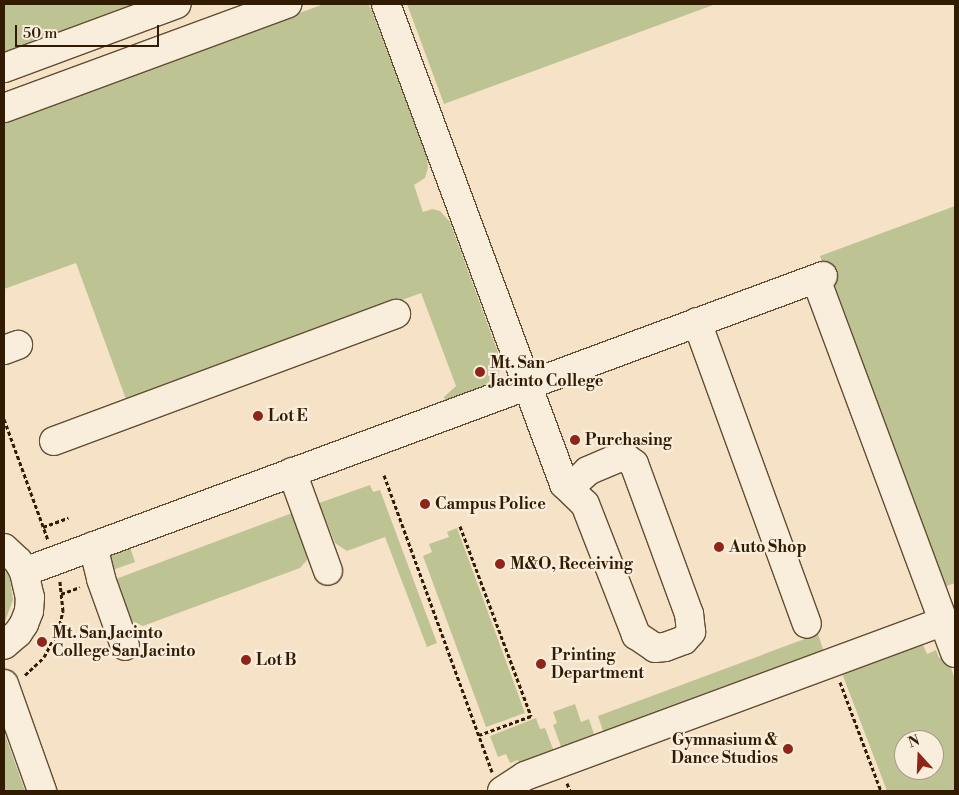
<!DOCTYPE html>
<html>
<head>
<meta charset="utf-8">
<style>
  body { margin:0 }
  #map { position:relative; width:959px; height:795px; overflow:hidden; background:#f6e3c7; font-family:"Libre Bodoni",serif }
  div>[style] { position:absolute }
  .green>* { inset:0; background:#bec394 }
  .path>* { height:3px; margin-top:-1.5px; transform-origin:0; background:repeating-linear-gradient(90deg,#311b02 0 4px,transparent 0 6.5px) }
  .roads { filter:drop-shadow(1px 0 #624d33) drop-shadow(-1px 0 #624d33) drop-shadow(0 1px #624d33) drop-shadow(0 -1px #624d33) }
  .minor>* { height:28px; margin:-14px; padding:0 14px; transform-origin:14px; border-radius:14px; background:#f9eddb }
  .dots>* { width:14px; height:14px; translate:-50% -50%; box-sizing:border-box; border:2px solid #f9eddb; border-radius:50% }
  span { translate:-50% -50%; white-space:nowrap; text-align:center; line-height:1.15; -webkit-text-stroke:4.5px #f9eddb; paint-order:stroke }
  .poi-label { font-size:16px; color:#311b02; font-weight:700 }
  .left { translate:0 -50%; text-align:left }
  .right { translate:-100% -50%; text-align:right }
  .frame { position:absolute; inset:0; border:5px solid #311b02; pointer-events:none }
  .north { position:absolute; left:894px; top:730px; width:50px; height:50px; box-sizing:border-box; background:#f9eddb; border:1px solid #a99984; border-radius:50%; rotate:340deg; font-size:14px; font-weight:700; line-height:20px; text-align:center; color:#311b02 }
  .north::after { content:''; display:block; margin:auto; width:18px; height:22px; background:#8f2418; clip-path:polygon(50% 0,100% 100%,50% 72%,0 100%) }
  .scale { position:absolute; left:15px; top:25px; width:144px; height:22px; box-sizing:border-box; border:2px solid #311b02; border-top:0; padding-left:6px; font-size:15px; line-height:18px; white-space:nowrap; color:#311b02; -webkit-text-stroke:4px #f9eddb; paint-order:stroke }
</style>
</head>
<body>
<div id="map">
  <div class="green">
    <div style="clip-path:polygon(4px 4px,139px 4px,4px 53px)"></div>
    <div style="clip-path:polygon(324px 4px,368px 4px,372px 11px,427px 158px,428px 168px,425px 178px,414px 185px,423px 212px,432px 209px,440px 211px,450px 222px,499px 355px,501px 364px,497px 380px,445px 401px,444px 397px,456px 386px,421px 293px,127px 402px,76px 263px,4px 289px,4px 122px)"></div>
    <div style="clip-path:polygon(407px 4px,716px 4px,444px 104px)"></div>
    <div style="clip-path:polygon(955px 206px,955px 583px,941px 588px,820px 256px)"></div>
    <div style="clip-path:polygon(370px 485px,373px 492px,380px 490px,437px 643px,427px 647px,385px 537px,347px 551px,335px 543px,319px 503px)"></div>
    <div style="clip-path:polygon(295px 512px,308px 550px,307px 560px,300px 568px,143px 626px,127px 619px,113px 580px)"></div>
    <div style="clip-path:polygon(457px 528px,525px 713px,486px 727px,423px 556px,432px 552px,429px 544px,449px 537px,447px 532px)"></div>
    <div style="clip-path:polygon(130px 547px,135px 562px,110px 571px,109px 564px,112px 554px,120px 549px)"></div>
    <div style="clip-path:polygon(4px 567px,10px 578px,13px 600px,4px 624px)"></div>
    <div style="clip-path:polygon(818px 634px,825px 655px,605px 737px,598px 716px)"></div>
    <div style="clip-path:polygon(evenodd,912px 641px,915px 648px,923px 645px,927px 654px,936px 650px,939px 658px,946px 655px,955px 679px,955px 791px,887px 791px,840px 668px,912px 641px,904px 740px,934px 740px,934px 770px,904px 770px,904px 740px)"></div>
    <div style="clip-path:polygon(575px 704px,581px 722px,589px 719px,596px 740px,563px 752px,553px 725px,557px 723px,553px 712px)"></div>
    <div style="clip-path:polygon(536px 718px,540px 729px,545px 728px,555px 754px,520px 767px,518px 760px,510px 763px,506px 754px,498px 757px,490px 736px)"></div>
    <div style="clip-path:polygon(4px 732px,25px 791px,4px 791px)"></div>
  </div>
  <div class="path">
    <div style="left:4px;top:419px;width:129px;rotate:70deg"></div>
    <div style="left:384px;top:475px;width:316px;rotate:70deg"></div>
    <div style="left:460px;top:526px;width:203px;rotate:69.5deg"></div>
    <div style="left:531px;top:716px;width:55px;rotate:159.9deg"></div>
    <div style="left:43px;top:527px;width:27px;rotate:-20deg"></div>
    <div style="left:61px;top:594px;width:20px;rotate:-20deg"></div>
    <div style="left:25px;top:675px;width:26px;rotate:-43deg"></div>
    <div style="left:44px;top:657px;width:30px;rotate:-62deg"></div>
    <div style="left:58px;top:631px;width:21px;rotate:-76deg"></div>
    <div style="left:63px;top:611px;width:30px;rotate:-96deg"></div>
    <div style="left:840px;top:682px;width:116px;rotate:69.4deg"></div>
    <div style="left:567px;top:783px;width:9px;rotate:69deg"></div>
  </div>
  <div class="roads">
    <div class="minor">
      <div style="left:386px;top:4px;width:512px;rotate:69.65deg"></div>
      <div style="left:564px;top:484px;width:29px;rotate:44deg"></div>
      <div style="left:585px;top:504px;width:141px;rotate:68.7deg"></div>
      <div style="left:636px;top:635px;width:23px;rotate:34deg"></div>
      <div style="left:655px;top:648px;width:10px;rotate:-6deg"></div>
      <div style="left:665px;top:647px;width:20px;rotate:-20deg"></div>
      <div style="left:684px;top:640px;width:11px;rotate:-49deg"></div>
      <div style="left:691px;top:632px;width:18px;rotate:-96deg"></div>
      <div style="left:689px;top:614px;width:160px;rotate:-110.1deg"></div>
      <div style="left:634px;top:464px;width:10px;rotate:-143deg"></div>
      <div style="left:626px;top:458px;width:8px;rotate:180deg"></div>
      <div style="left:618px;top:458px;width:33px;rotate:157deg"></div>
      <div style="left:588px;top:471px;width:24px;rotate:138deg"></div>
      <div style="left:4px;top:68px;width:184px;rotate:-20.3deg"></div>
      <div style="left:4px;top:108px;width:302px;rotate:-20.2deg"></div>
      <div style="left:816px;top:279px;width:399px;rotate:69.6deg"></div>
      <div style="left:697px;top:322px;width:321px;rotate:70deg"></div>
      <div style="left:4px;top:350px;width:15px;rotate:-20deg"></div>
      <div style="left:54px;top:441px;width:365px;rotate:-20.4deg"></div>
      <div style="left:292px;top:472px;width:105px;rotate:70deg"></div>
      <div style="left:93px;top:546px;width:34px;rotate:76deg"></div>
      <div style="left:101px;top:579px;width:71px;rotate:70.3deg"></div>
      <div style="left:4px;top:548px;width:19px;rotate:43deg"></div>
      <div style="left:18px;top:561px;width:13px;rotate:61deg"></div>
      <div style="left:24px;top:572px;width:26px;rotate:77deg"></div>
      <div style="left:30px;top:597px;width:14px;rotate:94deg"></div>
      <div style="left:29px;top:611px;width:14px;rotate:111deg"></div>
      <div style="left:24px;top:624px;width:11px;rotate:124deg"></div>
      <div style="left:18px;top:633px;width:18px;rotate:139deg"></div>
      <div style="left:24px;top:572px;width:852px;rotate:-20.33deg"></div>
      <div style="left:4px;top:684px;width:114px;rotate:70.4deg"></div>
      <div style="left:502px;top:791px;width:27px;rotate:-33deg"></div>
      <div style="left:525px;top:776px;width:446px;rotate:-20.3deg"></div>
    </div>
  </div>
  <div class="dots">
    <div style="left:480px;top:372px;background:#8f2418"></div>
    <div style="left:258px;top:416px;background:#8f2418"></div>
    <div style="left:575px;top:440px;background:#8f2418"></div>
    <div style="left:425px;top:504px;background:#8f2418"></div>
    <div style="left:719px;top:547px;background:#8f2418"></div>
    <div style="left:500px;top:564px;background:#8f2418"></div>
    <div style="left:42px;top:642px;background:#8f2418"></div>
    <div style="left:246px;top:660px;background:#8f2418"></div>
    <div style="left:541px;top:664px;background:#8f2418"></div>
    <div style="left:788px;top:749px;background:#8f2418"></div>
  </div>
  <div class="poi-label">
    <span class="left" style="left:490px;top:372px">Mt. San<br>Jacinto College</span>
    <span class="left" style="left:268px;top:416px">Lot E</span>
    <span class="left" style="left:585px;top:440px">Purchasing</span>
    <span class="left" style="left:435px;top:504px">Campus Police</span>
    <span class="left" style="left:729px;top:547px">Auto Shop</span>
    <span class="left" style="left:510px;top:564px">M&amp;O, Receiving</span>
    <span class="left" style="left:52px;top:642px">Mt. San Jacinto<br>College San Jacinto</span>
    <span class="left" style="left:551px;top:664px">Printing<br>Department</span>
    <span class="left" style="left:256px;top:660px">Lot B</span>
    <span class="right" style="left:778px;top:749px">Gymnasium &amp;<br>Dance Studios</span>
  </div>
  <div class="frame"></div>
  <div class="north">N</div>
  <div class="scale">50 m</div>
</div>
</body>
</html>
